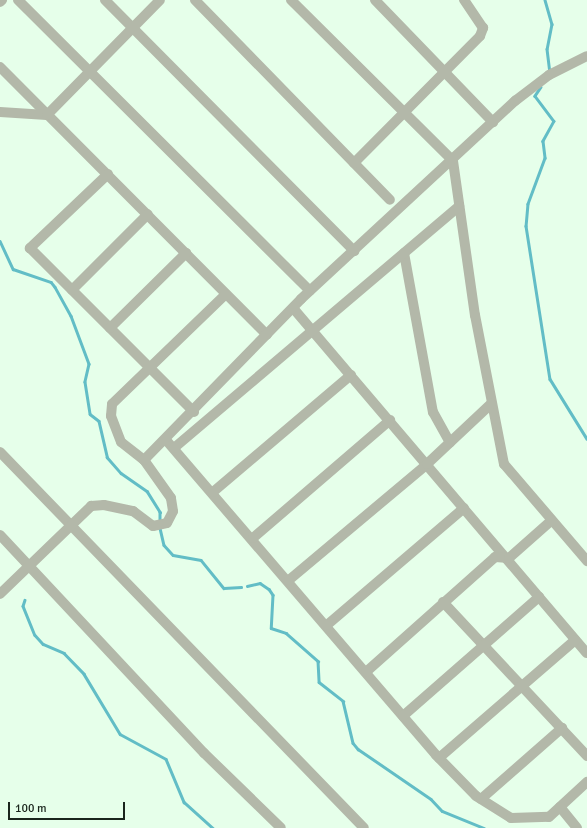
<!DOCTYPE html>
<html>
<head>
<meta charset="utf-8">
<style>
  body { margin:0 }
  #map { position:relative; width:587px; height:828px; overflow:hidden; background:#e6ffea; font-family:Signika,sans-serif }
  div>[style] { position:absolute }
  .stream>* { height:2.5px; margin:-1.25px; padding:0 1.25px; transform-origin:1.25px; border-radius:1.25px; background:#62bdc6 }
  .minor>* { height:10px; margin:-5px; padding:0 5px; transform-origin:5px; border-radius:5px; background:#b3b8a9 }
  span { translate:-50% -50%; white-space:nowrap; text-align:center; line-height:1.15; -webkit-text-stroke:4px #e6ffea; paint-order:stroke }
  .scale { position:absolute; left:8px; top:802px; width:117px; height:18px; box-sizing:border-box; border:2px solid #1a251c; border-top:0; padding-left:5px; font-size:12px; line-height:14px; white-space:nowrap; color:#1a251c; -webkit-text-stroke:3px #e6ffea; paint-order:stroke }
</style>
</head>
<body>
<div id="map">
  <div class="stream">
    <div style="left:545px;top:0;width:25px;rotate:74deg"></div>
    <div style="left:552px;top:24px;width:25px;rotate:101deg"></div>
    <div style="left:547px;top:49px;width:23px;rotate:83deg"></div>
    <div style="left:541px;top:87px;width:11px;rotate:124deg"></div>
    <div style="left:535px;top:96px;width:31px;rotate:53deg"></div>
    <div style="left:554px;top:121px;width:23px;rotate:119deg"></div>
    <div style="left:543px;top:141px;width:17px;rotate:83deg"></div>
    <div style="left:545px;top:158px;width:49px;rotate:110.3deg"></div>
    <div style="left:528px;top:204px;width:22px;rotate:95deg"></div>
    <div style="left:526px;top:226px;width:155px;rotate:81.1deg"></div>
    <div style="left:550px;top:379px;width:70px;rotate:58.3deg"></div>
    <div style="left:0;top:241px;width:31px;rotate:65deg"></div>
    <div style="left:13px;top:269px;width:40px;rotate:18.9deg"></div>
    <div style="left:51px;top:282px;width:6px;rotate:51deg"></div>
    <div style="left:55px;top:287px;width:33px;rotate:61deg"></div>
    <div style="left:71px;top:316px;width:51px;rotate:69.4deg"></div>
    <div style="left:89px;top:364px;width:18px;rotate:103deg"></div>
    <div style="left:85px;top:382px;width:32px;rotate:81deg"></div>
    <div style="left:90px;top:414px;width:11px;rotate:38deg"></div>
    <div style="left:99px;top:421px;width:37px;rotate:77deg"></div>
    <div style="left:107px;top:457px;width:21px;rotate:49deg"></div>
    <div style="left:121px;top:473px;width:32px;rotate:35deg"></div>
    <div style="left:147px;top:491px;width:25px;rotate:58deg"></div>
    <div style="left:160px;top:512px;width:11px;rotate:90deg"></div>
    <div style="left:160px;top:528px;width:17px;rotate:77deg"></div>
    <div style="left:164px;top:545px;width:13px;rotate:48deg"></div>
    <div style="left:173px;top:555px;width:28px;rotate:10deg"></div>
    <div style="left:201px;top:560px;width:36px;rotate:51deg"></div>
    <div style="left:224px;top:588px;width:17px;rotate:-3deg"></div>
    <div style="left:247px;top:586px;width:13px;rotate:-13deg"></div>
    <div style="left:260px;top:583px;width:11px;rotate:34deg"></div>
    <div style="left:269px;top:589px;width:7px;rotate:56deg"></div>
    <div style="left:273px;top:595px;width:33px;rotate:93deg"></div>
    <div style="left:271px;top:628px;width:16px;rotate:18deg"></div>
    <div style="left:286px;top:633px;width:43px;rotate:41.2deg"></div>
    <div style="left:318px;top:661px;width:21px;rotate:87deg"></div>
    <div style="left:319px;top:682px;width:31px;rotate:38deg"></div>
    <div style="left:343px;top:701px;width:43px;rotate:76.6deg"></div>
    <div style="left:353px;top:743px;width:8px;rotate:50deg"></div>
    <div style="left:358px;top:749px;width:88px;rotate:34.4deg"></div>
    <div style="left:431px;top:799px;width:16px;rotate:47deg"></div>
    <div style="left:442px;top:811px;width:45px;rotate:22deg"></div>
    <div style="left:25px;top:600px;width:6px;rotate:108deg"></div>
    <div style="left:23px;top:606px;width:31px;rotate:68deg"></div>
    <div style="left:35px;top:635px;width:12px;rotate:48deg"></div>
    <div style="left:43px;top:644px;width:23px;rotate:23deg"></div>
    <div style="left:64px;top:653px;width:29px;rotate:46deg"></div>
    <div style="left:84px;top:674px;width:70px;rotate:59deg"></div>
    <div style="left:120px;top:734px;width:52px;rotate:28.5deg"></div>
    <div style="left:166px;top:759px;width:47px;rotate:67.3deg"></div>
    <div style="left:184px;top:802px;width:39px;rotate:42deg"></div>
  </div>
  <div class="minor">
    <div style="left:18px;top:0;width:412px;rotate:44.9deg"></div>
    <div style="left:105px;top:0;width:354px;rotate:45.2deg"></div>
    <div style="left:195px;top:0;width:279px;rotate:45.7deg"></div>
    <div style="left:291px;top:0;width:228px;rotate:44.8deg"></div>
    <div style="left:453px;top:161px;width:156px;rotate:81.9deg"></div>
    <div style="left:475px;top:315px;width:152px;rotate:79deg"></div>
    <div style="left:504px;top:464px;width:128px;rotate:49.4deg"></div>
    <div style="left:375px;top:0;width:170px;rotate:46deg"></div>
    <div style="left:0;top:2px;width:3px;rotate:-45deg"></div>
    <div style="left:0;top:67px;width:378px;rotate:45.1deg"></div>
    <div style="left:0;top:112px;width:47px;rotate:3.7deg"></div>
    <div style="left:47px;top:115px;width:161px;rotate:-45.5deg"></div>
    <div style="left:354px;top:163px;width:179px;rotate:-45.2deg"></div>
    <div style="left:480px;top:36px;width:9px;rotate:-69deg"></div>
    <div style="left:483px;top:28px;width:34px;rotate:-124deg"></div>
    <div style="left:108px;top:174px;width:108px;rotate:136.5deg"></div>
    <div style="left:30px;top:248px;width:232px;rotate:45deg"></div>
    <div style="left:404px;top:253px;width:162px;rotate:79.7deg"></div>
    <div style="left:433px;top:412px;width:35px;rotate:61deg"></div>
    <div style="left:72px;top:290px;width:107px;rotate:-45deg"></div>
    <div style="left:293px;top:308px;width:453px;rotate:49.6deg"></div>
    <div style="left:110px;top:328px;width:107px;rotate:-44.6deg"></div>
    <div style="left:166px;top:440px;width:415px;rotate:49.4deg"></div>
    <div style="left:436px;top:755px;width:57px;rotate:45.7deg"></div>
    <div style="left:476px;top:796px;width:41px;rotate:32.2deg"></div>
    <div style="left:511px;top:818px;width:38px;rotate:-2deg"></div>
    <div style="left:549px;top:817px;width:52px;rotate:-42.6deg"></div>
    <div style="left:174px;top:448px;width:374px;rotate:-40.3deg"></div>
    <div style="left:0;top:452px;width:523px;rotate:45.93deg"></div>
    <div style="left:144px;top:460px;width:29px;rotate:-142deg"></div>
    <div style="left:121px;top:442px;width:28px;rotate:-111deg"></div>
    <div style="left:111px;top:416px;width:12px;rotate:-85deg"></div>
    <div style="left:112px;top:404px;width:158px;rotate:-44deg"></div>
    <div style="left:213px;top:492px;width:181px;rotate:-40.3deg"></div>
    <div style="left:0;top:535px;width:299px;rotate:46.9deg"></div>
    <div style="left:204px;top:753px;width:107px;rotate:44.2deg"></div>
    <div style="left:253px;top:538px;width:181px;rotate:-40.7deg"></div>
    <div style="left:289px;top:580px;width:180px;rotate:-40deg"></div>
    <div style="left:427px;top:464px;width:88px;rotate:-43.2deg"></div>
    <div style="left:0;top:594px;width:127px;rotate:-44deg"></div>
    <div style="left:91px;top:506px;width:13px;rotate:-4deg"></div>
    <div style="left:104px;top:505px;width:30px;rotate:12deg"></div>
    <div style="left:133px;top:511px;width:25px;rotate:37deg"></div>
    <div style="left:153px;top:526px;width:14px;rotate:-12deg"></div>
    <div style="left:167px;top:523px;width:13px;rotate:-63deg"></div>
    <div style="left:173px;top:511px;width:13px;rotate:-99deg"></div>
    <div style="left:171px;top:498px;width:47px;rotate:-125.4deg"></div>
    <div style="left:144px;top:460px;width:225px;rotate:-45.7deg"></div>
    <div style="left:301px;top:299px;width:292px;rotate:-42.8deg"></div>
    <div style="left:515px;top:101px;width:43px;rotate:-37.4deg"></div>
    <div style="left:549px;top:75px;width:42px;rotate:-26.6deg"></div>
    <div style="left:443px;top:602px;width:211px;rotate:46.9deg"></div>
    <div style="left:327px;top:625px;width:180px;rotate:-40.5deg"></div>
    <div style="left:366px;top:672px;width:173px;rotate:-41.7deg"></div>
    <div style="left:495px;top:557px;width:14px;rotate:4deg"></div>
    <div style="left:509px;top:558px;width:57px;rotate:-41.5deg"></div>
    <div style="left:403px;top:716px;width:181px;rotate:-41.2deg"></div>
    <div style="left:439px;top:758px;width:180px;rotate:-40.9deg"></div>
    <div style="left:481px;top:799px;width:108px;rotate:-41.2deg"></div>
    <div style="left:560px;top:807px;width:27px;rotate:51deg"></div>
  </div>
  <div class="scale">100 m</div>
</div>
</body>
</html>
